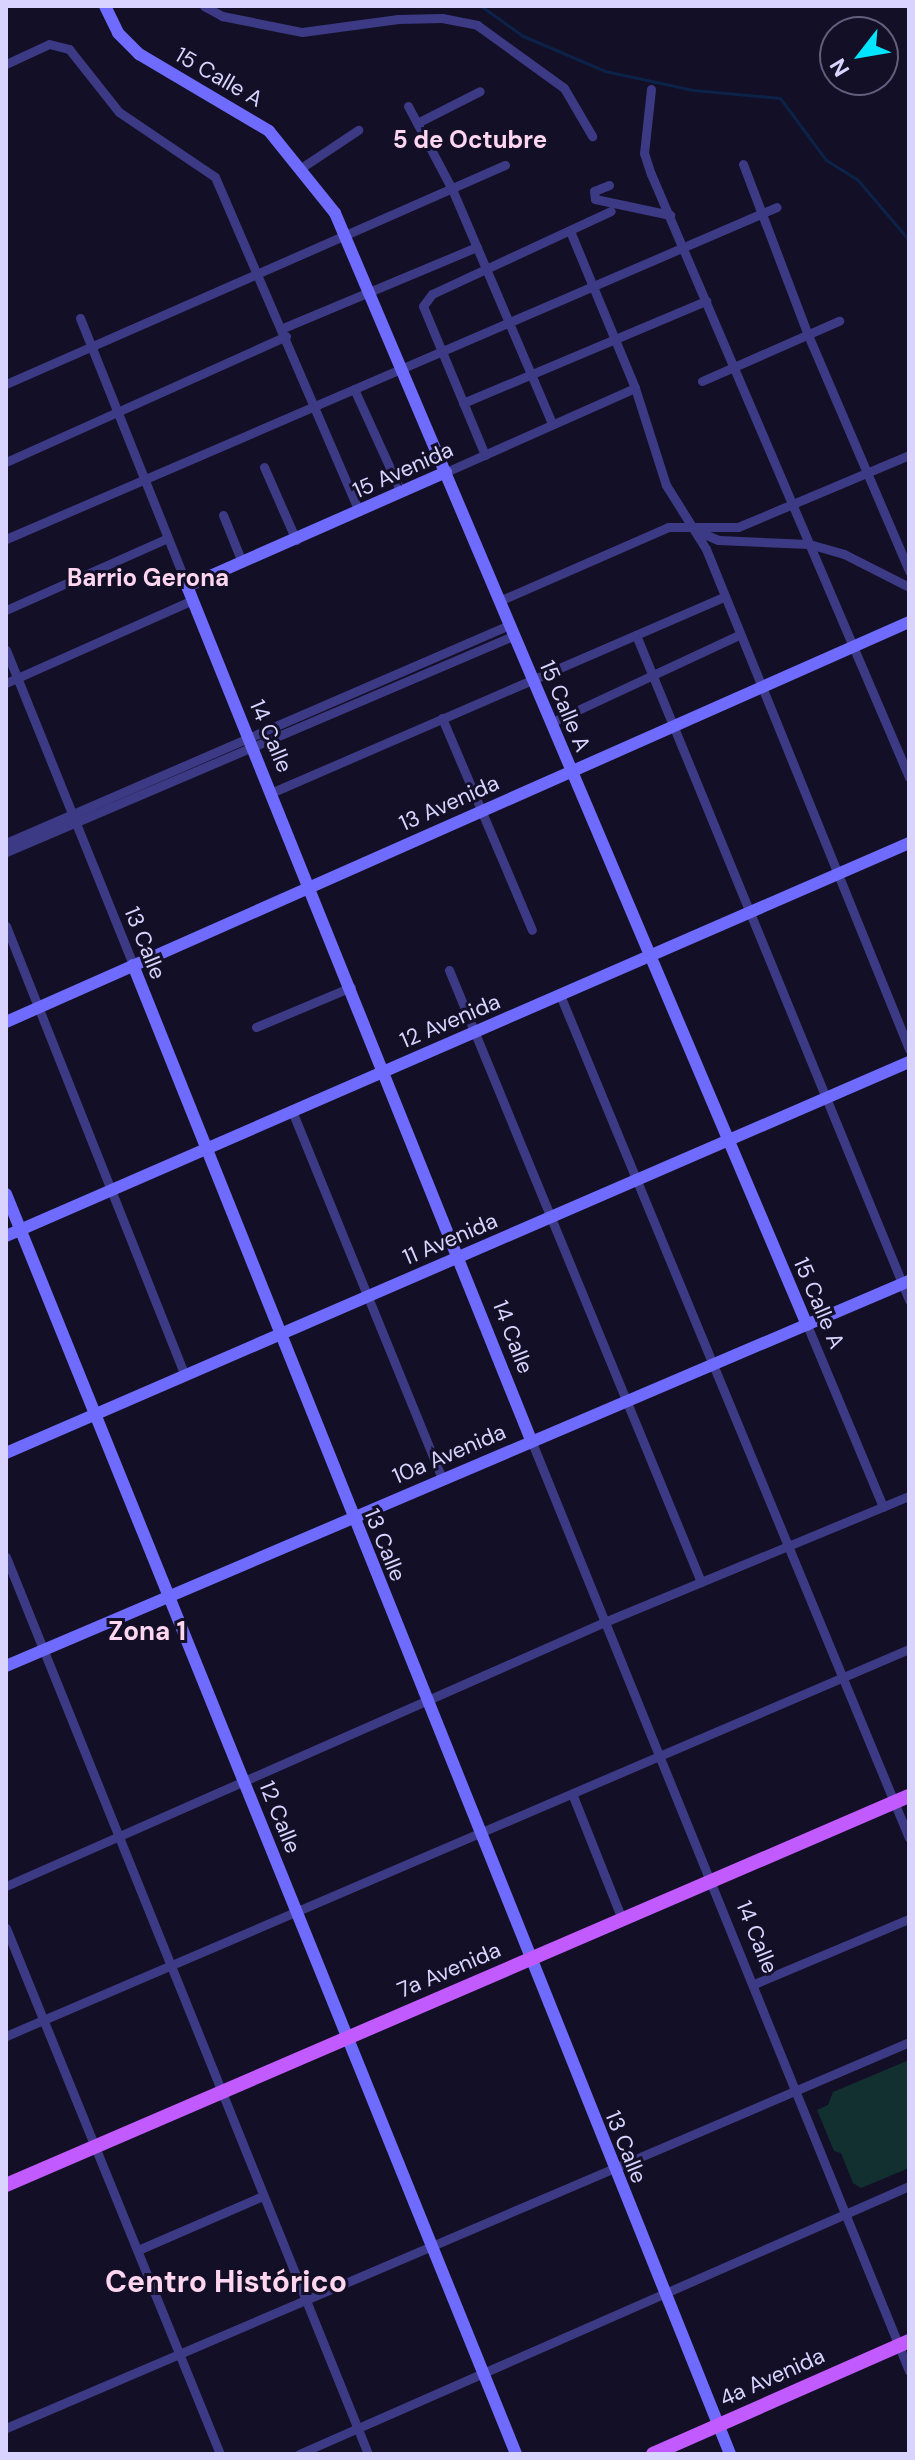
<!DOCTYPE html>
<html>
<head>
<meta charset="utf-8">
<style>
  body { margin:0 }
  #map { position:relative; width:915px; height:2460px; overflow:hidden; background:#130f26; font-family:"DM Sans",sans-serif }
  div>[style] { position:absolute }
  .green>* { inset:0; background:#12302f }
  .stream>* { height:3px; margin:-1.5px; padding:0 1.5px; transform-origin:1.5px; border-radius:1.5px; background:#0c2248 }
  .street>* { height:9px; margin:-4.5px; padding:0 4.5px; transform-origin:4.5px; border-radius:4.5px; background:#3d3a85 }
  .secondary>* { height:12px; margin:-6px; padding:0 6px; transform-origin:6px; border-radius:6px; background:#6f6bff }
  .primary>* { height:14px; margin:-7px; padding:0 7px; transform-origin:7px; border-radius:7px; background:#c25bff }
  span { translate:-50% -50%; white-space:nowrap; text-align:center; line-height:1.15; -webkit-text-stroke:6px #130f26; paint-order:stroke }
  .street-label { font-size:22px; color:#d9d4ff }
  .neighbourhood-label { font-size:24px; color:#ffd6f0; font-weight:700 }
  .quarter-label { font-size:26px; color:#ffd6f0; font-weight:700 }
  .district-label { font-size:30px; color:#ffd6f0; font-weight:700 }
  .frame { position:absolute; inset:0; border:8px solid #d9d4ff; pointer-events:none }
  .north { position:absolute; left:819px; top:16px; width:80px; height:80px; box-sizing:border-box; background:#130f26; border:2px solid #625e7d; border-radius:50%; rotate:239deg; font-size:22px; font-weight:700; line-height:32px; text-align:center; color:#d9d4ff }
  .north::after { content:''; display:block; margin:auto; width:28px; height:36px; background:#00e5ff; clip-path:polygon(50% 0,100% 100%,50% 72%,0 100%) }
</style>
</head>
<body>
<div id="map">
  <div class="green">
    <div style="clip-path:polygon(909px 2060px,909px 2168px,861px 2188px,853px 2183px,841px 2153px,834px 2151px,817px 2110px,828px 2105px,833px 2092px)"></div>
  </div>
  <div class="stream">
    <div style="left:481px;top:6px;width:52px;rotate:35.5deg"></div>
    <div style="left:523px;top:36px;width:89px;rotate:23.1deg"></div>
    <div style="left:605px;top:71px;width:90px;rotate:12.2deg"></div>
    <div style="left:693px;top:90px;width:87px;rotate:5.3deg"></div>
    <div style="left:780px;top:98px;width:77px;rotate:53.4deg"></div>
    <div style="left:826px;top:160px;width:36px;rotate:32deg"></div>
    <div style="left:857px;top:179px;width:80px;rotate:49.6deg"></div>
  </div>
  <div class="street">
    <div style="left:204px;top:6px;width:21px;rotate:29deg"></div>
    <div style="left:222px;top:16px;width:82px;rotate:11.3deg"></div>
    <div style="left:302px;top:32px;width:97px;rotate:-7.7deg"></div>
    <div style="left:398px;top:19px;width:44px;rotate:-1.3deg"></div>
    <div style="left:442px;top:18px;width:36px;rotate:11deg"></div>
    <div style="left:477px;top:25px;width:107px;rotate:35.9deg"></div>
    <div style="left:564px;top:88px;width:56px;rotate:59.7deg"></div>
    <div style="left:6px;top:64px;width:47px;rotate:-24.9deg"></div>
    <div style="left:49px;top:44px;width:21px;rotate:14deg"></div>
    <div style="left:69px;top:49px;width:80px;rotate:51.6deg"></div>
    <div style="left:119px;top:112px;width:116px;rotate:34.1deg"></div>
    <div style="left:215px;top:177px;width:364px;rotate:66.7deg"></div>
    <div style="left:651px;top:89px;width:64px;rotate:96.2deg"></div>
    <div style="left:644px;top:153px;width:22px;rotate:72deg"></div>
    <div style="left:651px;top:174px;width:656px;rotate:66.84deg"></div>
    <div style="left:408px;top:106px;width:94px;rotate:62.1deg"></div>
    <div style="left:452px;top:189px;width:255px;rotate:66.9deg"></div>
    <div style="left:419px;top:122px;width:68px;rotate:-26.9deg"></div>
    <div style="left:743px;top:164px;width:183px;rotate:69.2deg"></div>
    <div style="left:808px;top:335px;width:257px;rotate:66.8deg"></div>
    <div style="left:301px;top:168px;width:69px;rotate:-33.7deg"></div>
    <div style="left:609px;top:185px;width:16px;rotate:158deg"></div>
    <div style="left:594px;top:191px;width:8px;rotate:83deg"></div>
    <div style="left:595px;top:199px;width:77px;rotate:12deg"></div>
    <div style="left:570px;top:231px;width:170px;rotate:67.5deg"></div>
    <div style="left:635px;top:388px;width:102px;rotate:72.3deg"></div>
    <div style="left:666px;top:485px;width:75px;rotate:58deg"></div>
    <div style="left:706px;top:549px;width:540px;rotate:67.9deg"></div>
    <div style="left:80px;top:318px;width:289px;rotate:68.2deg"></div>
    <div style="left:283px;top:328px;width:210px;rotate:-22.7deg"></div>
    <div style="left:702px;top:381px;width:150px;rotate:-23.7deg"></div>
    <div style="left:6px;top:384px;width:545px;rotate:-23.7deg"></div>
    <div style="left:354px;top:389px;width:113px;rotate:65.5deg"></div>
    <div style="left:463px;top:403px;width:264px;rotate:-22.8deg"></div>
    <div style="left:485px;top:455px;width:161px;rotate:-112.6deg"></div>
    <div style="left:423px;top:306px;width:15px;rotate:-53deg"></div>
    <div style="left:432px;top:294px;width:197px;rotate:-24.9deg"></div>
    <div style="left:6px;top:462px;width:307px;rotate:-24.2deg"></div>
    <div style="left:264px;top:467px;width:80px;rotate:66.3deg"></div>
    <div style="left:446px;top:472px;width:207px;rotate:-24deg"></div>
    <div style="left:223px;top:515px;width:51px;rotate:68deg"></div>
    <div style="left:697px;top:531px;width:23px;rotate:23deg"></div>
    <div style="left:718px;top:540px;width:91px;rotate:2.5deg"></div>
    <div style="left:809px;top:544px;width:36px;rotate:16deg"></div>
    <div style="left:844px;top:554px;width:73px;rotate:26.9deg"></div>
    <div style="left:6px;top:539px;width:839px;rotate:-23.3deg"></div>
    <div style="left:499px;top:601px;width:184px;rotate:-23.6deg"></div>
    <div style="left:668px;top:527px;width:70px"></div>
    <div style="left:738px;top:527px;width:186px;rotate:-22.8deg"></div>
    <div style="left:6px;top:610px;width:177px;rotate:-24deg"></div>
    <div style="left:636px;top:635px;width:719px;rotate:67.68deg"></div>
    <div style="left:6px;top:650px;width:340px;rotate:68deg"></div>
    <div style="left:6px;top:683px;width:204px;rotate:-24deg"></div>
    <div style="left:442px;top:718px;width:230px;rotate:67deg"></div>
    <div style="left:550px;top:723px;width:208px;rotate:-25deg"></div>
    <div style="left:273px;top:792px;width:490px;rotate:-23.4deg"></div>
    <div style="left:6px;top:843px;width:548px;rotate:-23.43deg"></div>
    <div style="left:6px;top:852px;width:551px;rotate:-23.08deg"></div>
    <div style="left:6px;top:926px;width:484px;rotate:68.3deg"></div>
    <div style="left:449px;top:970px;width:662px;rotate:67.62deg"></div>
    <div style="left:560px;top:995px;width:912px;rotate:67.51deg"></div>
    <div style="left:256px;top:1027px;width:103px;rotate:-22.8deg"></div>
    <div style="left:292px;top:1111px;width:396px;rotate:67.8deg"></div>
    <div style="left:807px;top:1325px;width:197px;rotate:67.3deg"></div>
    <div style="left:531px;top:1440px;width:1005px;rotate:67.9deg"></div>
    <div style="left:6px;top:1557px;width:967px;rotate:68.02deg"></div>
    <div style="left:573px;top:1796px;width:132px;rotate:68.3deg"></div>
    <div style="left:6px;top:1886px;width:657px;rotate:-23.79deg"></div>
    <div style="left:607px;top:1621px;width:327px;rotate:-22.5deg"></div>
    <div style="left:6px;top:1928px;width:568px;rotate:67.86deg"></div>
    <div style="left:754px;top:1984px;width:168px;rotate:-22.8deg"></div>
    <div style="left:6px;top:2036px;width:982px;rotate:-23.2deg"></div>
    <div style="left:138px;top:2250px;width:136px;rotate:-23.4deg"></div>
    <div style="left:6px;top:2428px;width:982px;rotate:-23.14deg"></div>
    <div style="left:299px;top:2454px;width:666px;rotate:-23.72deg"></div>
  </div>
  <div class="secondary">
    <div style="left:105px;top:6px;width:30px;rotate:64deg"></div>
    <div style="left:118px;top:33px;width:30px;rotate:45deg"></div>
    <div style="left:139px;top:54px;width:151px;rotate:30.6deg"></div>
    <div style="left:269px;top:131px;width:105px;rotate:51.2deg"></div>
    <div style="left:335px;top:213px;width:1208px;rotate:67deg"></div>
    <div style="left:446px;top:472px;width:283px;rotate:156.2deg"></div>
    <div style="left:187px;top:586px;width:921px;rotate:68.06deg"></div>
    <div style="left:133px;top:965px;width:1604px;rotate:68.15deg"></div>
    <div style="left:6px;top:1022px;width:988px;rotate:-23.89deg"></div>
    <div style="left:6px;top:1194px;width:1359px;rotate:67.96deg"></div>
    <div style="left:6px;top:1236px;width:985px;rotate:-23.52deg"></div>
    <div style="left:6px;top:1453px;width:984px;rotate:-23.41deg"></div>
    <div style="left:6px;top:1666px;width:982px;rotate:-23.09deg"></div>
  </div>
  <div class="primary">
    <div style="left:6px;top:2185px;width:983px;rotate:-23.31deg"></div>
    <div style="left:653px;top:2454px;width:280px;rotate:-23.8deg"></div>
  </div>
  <div class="street-label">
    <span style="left:219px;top:77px;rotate:30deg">15 Calle A</span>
    <span style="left:403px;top:470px;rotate:-24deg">15 Avenida</span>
    <span style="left:565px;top:706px;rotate:67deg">15 Calle A</span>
    <span style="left:271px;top:736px;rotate:67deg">14 Calle</span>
    <span style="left:449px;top:803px;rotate:-24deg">13 Avenida</span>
    <span style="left:145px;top:943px;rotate:68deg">13 Calle</span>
    <span style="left:450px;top:1021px;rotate:-23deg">12 Avenida</span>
    <span style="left:450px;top:1239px;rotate:-23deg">11 Avenida</span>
    <span style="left:819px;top:1303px;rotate:67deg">15 Calle A</span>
    <span style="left:513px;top:1337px;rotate:69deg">14 Calle</span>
    <span style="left:449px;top:1454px;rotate:-23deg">10a Avenida</span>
    <span style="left:385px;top:1545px;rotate:68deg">13 Calle</span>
    <span style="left:280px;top:1817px;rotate:68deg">12 Calle</span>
    <span style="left:757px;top:1937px;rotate:68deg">14 Calle</span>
    <span style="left:449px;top:1970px;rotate:-23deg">7a Avenida</span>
    <span style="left:626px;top:2147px;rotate:68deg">13 Calle</span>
    <span style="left:772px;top:2377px;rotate:-24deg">4a Avenida</span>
  </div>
  <div class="neighbourhood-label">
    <span style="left:470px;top:140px">5 de Octubre</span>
    <span style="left:148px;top:578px">Barrio Gerona</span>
  </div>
  <div class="quarter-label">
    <span style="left:147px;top:1632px">Zona 1</span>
  </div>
  <div class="district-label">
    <span style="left:226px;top:2282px">Centro Histórico</span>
  </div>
  <div class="frame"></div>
  <div class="north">N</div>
</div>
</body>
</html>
